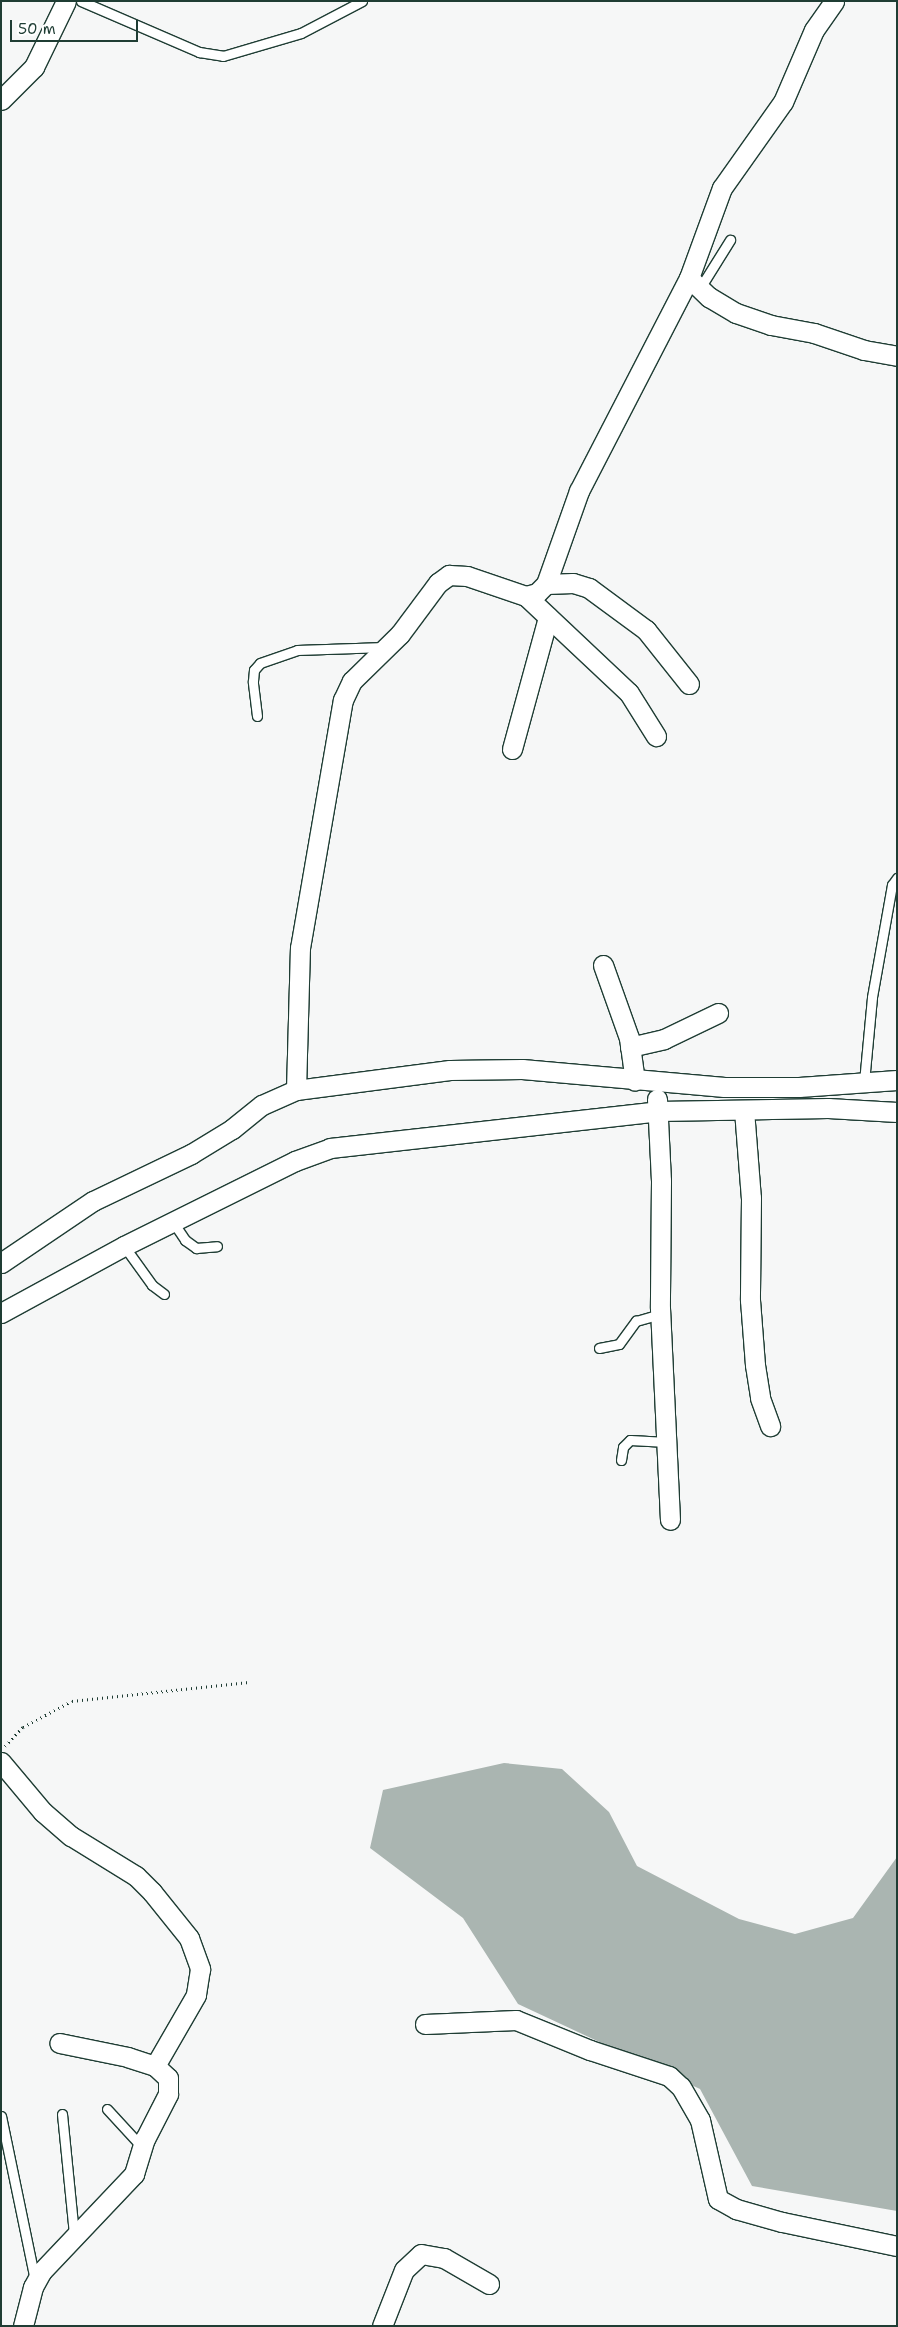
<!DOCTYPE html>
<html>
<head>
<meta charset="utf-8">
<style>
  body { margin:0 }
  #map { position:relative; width:898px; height:2327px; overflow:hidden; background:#f6f7f7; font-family:"Shantell Sans",sans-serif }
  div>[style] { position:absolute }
  .water>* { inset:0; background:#aab5b1 }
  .path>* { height:3px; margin-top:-1.5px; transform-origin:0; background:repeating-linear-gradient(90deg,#1f3d34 0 1px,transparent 0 5px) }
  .roads { filter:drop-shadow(1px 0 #1f3d34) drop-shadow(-1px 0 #1f3d34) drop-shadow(0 1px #1f3d34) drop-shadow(0 -1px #1f3d34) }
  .lane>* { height:9px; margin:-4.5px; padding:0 4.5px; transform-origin:4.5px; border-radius:4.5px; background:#fff }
  .street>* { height:19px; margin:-9.5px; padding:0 9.5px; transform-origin:9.5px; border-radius:9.5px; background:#fff }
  span { translate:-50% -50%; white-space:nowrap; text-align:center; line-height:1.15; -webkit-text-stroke:4px #fff; paint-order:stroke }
  .frame { position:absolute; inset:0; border:2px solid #1f3d34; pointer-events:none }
  .scale { position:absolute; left:10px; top:20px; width:128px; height:22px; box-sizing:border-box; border:2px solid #1f3d34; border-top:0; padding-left:6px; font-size:15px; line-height:18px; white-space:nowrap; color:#1f3d34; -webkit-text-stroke:4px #fff; paint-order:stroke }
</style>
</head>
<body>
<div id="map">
  <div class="water">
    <div style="clip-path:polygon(504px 1763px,562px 1769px,609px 1812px,637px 1866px,739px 1919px,795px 1934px,853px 1918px,897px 1857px,897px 2211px,752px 2186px,700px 2089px,518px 2004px,463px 1918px,370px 1848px,383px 1790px)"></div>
  </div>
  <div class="path">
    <div style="left:5px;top:1746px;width:26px;rotate:-47deg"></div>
    <div style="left:23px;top:1727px;width:55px;rotate:-28deg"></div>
    <div style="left:72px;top:1701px;width:178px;rotate:-6.1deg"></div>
  </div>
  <div class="roads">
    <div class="lane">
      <div style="left:81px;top:1px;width:129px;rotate:23.4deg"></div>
      <div style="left:199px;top:52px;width:24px;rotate:9deg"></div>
      <div style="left:223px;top:56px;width:81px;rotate:-16.4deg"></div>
      <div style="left:301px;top:33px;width:69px;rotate:-27.7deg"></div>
      <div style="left:700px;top:288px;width:57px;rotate:-58deg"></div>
      <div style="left:257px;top:716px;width:35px;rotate:-97deg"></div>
      <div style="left:253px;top:681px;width:11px;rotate:-85deg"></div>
      <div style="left:254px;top:670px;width:9px;rotate:-49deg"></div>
      <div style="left:260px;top:663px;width:39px;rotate:-19deg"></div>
      <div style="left:297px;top:650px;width:88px;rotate:-2deg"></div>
      <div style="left:864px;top:1082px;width:85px;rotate:-84.6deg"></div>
      <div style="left:872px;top:997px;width:114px;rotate:-79.9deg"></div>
      <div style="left:892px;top:885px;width:9px;rotate:-54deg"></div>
      <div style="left:173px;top:1222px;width:22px;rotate:56deg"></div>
      <div style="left:185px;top:1240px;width:14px;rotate:36deg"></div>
      <div style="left:196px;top:1248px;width:21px;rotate:-5deg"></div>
      <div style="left:124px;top:1246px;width:48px;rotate:54.3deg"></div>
      <div style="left:152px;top:1285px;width:15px;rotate:37deg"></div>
      <div style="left:599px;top:1348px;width:20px;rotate:-11deg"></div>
      <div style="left:619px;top:1344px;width:29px;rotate:-54deg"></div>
      <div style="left:636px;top:1321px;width:25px;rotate:-16deg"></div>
      <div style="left:621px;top:1460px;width:13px;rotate:-81deg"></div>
      <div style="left:623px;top:1447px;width:10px;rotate:-45deg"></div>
      <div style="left:630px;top:1440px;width:37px;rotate:3deg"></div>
      <div style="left:107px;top:2109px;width:52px;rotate:47.4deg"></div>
      <div style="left:62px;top:2114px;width:122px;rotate:84.3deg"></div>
      <div style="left:1px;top:2116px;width:167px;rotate:78.3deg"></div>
    </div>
    <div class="street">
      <div style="left:1px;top:100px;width:47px;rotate:-45deg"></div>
      <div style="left:34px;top:67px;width:73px;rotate:-64.1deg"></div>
      <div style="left:689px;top:278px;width:28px;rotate:44deg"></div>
      <div style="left:709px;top:297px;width:31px;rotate:31deg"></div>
      <div style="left:736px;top:313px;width:37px;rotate:19deg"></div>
      <div style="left:771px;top:325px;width:44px;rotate:10.5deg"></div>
      <div style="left:814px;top:333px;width:53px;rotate:18.8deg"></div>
      <div style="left:864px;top:350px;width:34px;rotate:10deg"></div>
      <div style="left:546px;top:584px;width:27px;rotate:-2deg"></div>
      <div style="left:573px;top:583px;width:17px;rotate:17deg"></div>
      <div style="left:589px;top:588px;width:71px;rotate:36.4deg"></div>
      <div style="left:646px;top:630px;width:69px;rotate:51.5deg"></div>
      <div style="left:526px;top:596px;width:141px;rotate:43.3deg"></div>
      <div style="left:629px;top:693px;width:51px;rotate:57.9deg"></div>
      <div style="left:512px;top:749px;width:137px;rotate:-74.7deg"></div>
      <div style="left:603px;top:965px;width:77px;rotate:70.4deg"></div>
      <div style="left:629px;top:1038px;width:43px;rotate:82.1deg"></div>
      <div style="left:630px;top:1047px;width:35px;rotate:-13deg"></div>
      <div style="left:664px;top:1039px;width:60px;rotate:-25.7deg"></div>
      <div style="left:296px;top:1090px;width:142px;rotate:-88.4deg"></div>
      <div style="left:300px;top:948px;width:252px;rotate:-80.2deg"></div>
      <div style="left:343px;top:700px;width:21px;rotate:-65deg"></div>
      <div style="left:352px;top:681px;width:67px;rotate:-44.4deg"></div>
      <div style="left:400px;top:634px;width:64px;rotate:-53.3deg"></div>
      <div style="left:438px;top:583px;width:14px;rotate:-36deg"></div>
      <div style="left:449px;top:575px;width:18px;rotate:3deg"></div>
      <div style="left:467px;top:576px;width:62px;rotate:18.7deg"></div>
      <div style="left:526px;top:596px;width:11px;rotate:-15deg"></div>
      <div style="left:537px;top:593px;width:13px;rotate:-45deg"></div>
      <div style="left:546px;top:584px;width:99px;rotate:-70.5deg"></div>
      <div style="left:579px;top:491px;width:240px;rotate:-62.7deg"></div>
      <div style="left:689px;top:278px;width:96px;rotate:-69.9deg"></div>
      <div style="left:722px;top:188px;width:105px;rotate:-54.7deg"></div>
      <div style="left:783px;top:102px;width:78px;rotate:-66.7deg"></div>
      <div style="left:814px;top:30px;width:35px;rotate:-55deg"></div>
      <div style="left:657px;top:1099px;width:82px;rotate:87.2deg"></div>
      <div style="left:661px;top:1181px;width:127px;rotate:90.5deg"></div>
      <div style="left:660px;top:1308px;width:212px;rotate:87.3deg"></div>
      <div style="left:744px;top:1110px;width:88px;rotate:85.5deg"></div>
      <div style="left:751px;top:1198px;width:102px;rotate:90.6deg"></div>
      <div style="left:750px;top:1300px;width:65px;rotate:85.6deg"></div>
      <div style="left:755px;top:1365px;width:33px;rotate:81deg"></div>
      <div style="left:760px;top:1398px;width:30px;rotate:70deg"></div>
      <div style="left:1px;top:1263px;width:111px;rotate:-34deg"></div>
      <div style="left:93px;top:1201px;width:109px;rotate:-25.6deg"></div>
      <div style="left:191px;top:1154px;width:48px;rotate:-31.4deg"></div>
      <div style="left:232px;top:1129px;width:38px;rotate:-39deg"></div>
      <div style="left:262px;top:1105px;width:37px;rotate:-24deg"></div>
      <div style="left:296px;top:1090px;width:155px;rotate:-7.4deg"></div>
      <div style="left:450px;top:1070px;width:72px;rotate:-0.8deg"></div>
      <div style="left:522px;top:1069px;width:203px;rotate:5.1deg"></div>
      <div style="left:724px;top:1087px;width:75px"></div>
      <div style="left:799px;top:1087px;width:98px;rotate:-4.1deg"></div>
      <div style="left:1px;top:1313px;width:140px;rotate:-28.6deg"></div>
      <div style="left:124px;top:1246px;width:191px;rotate:-26.4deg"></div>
      <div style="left:295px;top:1161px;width:37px;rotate:-20deg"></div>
      <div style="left:330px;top:1148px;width:330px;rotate:-6.4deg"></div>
      <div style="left:658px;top:1111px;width:170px;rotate:-1deg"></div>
      <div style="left:828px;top:1108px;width:69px;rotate:3.3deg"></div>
      <div style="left:1px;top:1762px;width:65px;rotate:50deg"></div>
      <div style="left:43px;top:1812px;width:37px;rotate:41deg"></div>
      <div style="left:71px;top:1836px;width:76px;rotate:31.6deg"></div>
      <div style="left:136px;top:1876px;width:23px;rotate:45deg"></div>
      <div style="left:152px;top:1892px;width:59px;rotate:51.2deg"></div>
      <div style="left:189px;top:1938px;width:33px;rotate:70deg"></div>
      <div style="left:200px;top:1969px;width:26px;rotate:99deg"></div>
      <div style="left:196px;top:1995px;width:82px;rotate:120deg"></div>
      <div style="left:155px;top:2066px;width:28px;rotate:-162deg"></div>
      <div style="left:128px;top:2057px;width:70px;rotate:-168.5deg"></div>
      <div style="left:425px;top:2024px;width:91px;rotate:-2.5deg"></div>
      <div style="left:516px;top:2020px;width:80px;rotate:22.1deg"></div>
      <div style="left:590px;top:2050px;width:83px;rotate:18.2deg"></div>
      <div style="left:669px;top:2076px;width:16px;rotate:43deg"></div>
      <div style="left:681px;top:2087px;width:38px;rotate:60deg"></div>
      <div style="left:700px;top:2120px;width:81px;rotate:77.2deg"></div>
      <div style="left:718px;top:2199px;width:21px;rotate:29deg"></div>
      <div style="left:736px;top:2209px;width:48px;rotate:15.8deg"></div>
      <div style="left:782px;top:2222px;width:117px;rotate:11.8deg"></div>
      <div style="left:23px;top:2326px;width:40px;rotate:-75.6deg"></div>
      <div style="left:33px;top:2287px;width:18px;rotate:-61deg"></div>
      <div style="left:42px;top:2271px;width:134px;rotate:-46.5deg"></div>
      <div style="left:134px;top:2174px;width:37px;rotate:-73deg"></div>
      <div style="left:145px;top:2139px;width:51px;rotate:-62.9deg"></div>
      <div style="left:168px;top:2094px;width:16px;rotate:-90deg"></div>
      <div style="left:168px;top:2078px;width:18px;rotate:-137deg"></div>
      <div style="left:382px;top:2326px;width:60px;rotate:-68.6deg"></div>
      <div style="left:404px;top:2270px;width:23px;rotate:-43deg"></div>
      <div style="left:421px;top:2254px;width:23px;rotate:10deg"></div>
      <div style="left:444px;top:2258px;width:52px;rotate:30deg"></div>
    </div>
  </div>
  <div class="frame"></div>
  <div class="scale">50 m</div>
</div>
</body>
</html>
